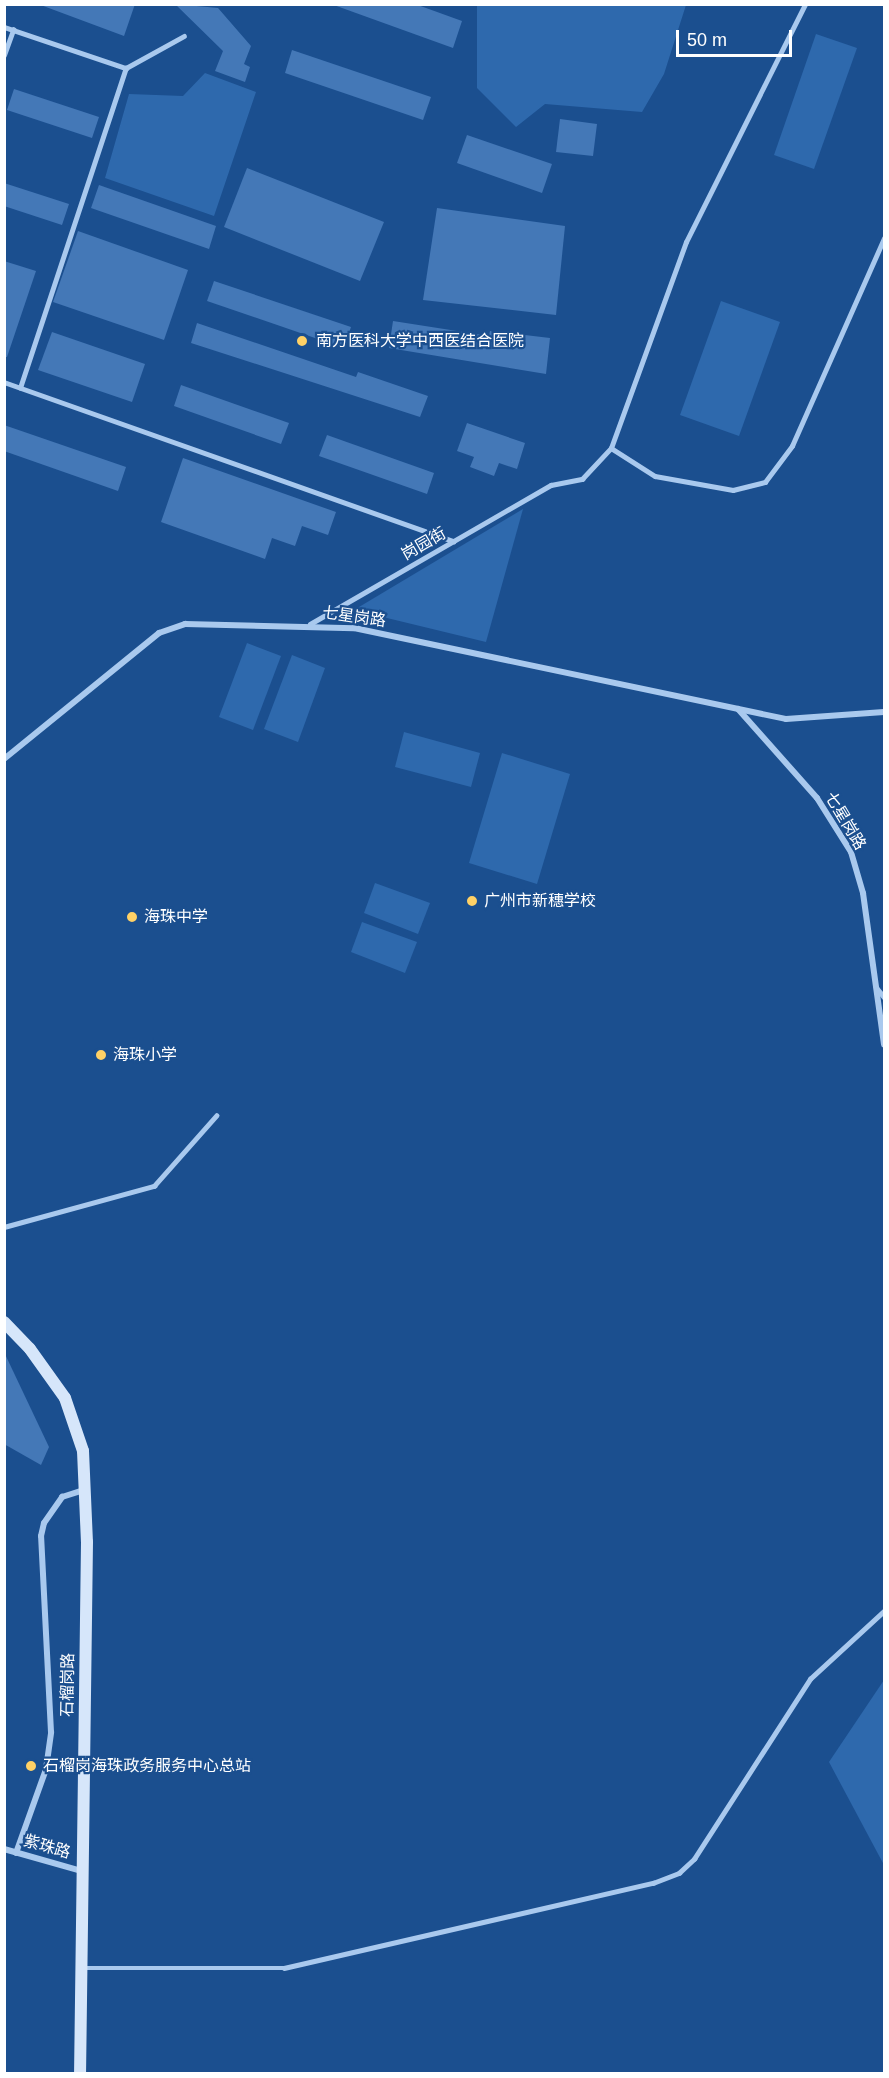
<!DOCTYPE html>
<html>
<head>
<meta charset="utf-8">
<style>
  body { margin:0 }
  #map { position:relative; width:889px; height:2078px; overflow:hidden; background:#1b4f8f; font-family:Arial,"Noto Sans SC",sans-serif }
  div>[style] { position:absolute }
  .green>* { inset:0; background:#2e69ad }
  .building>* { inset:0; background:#4478b7 }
  .service>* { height:4.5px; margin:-2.25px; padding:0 2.25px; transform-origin:2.25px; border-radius:2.25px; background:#a9c9ee }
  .minor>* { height:6px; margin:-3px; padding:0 3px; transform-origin:3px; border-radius:3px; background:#a9c9ee }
  .secondary>* { height:12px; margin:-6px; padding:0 6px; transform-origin:6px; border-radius:6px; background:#d6e6fa }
  .dots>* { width:16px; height:16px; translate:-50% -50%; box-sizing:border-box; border:3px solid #1b4f8f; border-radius:50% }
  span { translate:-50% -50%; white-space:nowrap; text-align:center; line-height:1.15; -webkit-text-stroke:4.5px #1b4f8f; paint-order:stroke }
  .poi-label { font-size:16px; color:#fff }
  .left { translate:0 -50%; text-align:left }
  .street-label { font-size:16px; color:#fff }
  .frame { position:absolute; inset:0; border:6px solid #fff; pointer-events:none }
  .scale { position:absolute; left:676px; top:30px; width:116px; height:27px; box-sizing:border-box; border:3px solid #fff; border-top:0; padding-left:8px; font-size:18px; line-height:21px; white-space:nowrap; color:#fff; -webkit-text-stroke:4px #1b4f8f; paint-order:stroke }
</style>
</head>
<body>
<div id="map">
  <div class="green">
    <div style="clip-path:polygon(477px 5px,686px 5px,664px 74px,642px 112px,545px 104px,516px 127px,477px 88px)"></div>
    <div style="clip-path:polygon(816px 34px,857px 48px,814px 169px,774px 155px)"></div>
    <div style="clip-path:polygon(205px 73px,256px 92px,214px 216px,105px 178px,129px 94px,183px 96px)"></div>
    <div style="clip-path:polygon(721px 301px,780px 322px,739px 436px,680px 415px)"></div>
    <div style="clip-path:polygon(523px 509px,486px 642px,354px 610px)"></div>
    <div style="clip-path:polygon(247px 643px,281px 656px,253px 730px,219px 717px)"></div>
    <div style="clip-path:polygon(292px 655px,325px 668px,298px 742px,264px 729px)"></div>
    <div style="clip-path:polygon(404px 732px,480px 753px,471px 787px,395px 767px)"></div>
    <div style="clip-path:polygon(502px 753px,570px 774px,537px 884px,469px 863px)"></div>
    <div style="clip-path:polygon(375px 883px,430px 903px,418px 934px,364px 913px)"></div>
    <div style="clip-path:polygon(362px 922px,417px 942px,405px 973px,351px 952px)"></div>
    <div style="clip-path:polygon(884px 1680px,884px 1865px,829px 1762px)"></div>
  </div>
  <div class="building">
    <div style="clip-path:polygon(38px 4px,135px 4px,124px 36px)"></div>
    <div style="clip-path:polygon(175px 4px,218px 8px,251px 46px,244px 64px,250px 67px,245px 82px,215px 71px,223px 51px)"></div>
    <div style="clip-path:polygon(331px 4px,415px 4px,462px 21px,453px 48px)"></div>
    <div style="clip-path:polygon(292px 50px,431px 97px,423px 120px,285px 73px)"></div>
    <div style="clip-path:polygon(14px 89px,99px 117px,92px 138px,7px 110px)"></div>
    <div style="clip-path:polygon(560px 119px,597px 124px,593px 156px,556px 152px)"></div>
    <div style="clip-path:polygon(467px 135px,552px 164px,542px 193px,457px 163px)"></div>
    <div style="clip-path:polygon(247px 168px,384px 222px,360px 281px,224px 227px)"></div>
    <div style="clip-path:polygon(4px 183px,69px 204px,62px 225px,4px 206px)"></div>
    <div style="clip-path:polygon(99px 185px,216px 226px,209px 249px,91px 208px)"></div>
    <div style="clip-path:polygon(437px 208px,565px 226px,556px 315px,423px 300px)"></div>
    <div style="clip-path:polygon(78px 231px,188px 270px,164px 340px,53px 302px)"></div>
    <div style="clip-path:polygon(4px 261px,36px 271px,7px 357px,4px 357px)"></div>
    <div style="clip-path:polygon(214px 281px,351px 327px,344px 348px,207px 301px)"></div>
    <div style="clip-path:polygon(393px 321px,489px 336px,490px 331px,550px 338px,546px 374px,389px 348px)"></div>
    <div style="clip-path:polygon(197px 323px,356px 377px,358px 372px,428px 396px,420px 417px,191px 343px)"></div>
    <div style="clip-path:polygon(52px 332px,145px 364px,132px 402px,38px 370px)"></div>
    <div style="clip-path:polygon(181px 385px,289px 423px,281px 444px,174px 406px)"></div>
    <div style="clip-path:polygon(467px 423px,525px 443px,517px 469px,499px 463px,494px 476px,470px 467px,474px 457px,457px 451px)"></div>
    <div style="clip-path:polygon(4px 425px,126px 467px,118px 491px,4px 451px)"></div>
    <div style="clip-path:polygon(327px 435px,434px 473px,427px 494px,319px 456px)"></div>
    <div style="clip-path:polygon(183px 458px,336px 512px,328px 535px,302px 526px,295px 546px,272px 538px,265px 559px,161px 522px)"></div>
    <div style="clip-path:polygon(4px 1352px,49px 1447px,41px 1465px,4px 1444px)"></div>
  </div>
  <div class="service">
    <div style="left:4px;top:27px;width:129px;rotate:18.6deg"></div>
    <div style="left:126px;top:68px;width:66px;rotate:-28.9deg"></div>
    <div style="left:4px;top:55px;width:27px;rotate:-70deg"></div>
    <div style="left:4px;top:382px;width:477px;rotate:19.5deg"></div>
    <div style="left:20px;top:388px;width:337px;rotate:-71.7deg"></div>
    <div style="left:611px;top:448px;width:52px;rotate:32.5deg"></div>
    <div style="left:655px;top:476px;width:79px;rotate:10.2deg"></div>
    <div style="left:733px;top:490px;width:33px;rotate:-14deg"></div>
    <div style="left:765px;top:482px;width:45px;rotate:-53.1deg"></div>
    <div style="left:792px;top:446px;width:227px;rotate:-66.1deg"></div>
    <div style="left:310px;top:624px;width:278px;rotate:-30deg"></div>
    <div style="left:551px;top:485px;width:32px;rotate:-11deg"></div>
    <div style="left:582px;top:479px;width:42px;rotate:-46.9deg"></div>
    <div style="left:611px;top:448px;width:219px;rotate:-70deg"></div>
    <div style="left:686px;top:242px;width:266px;rotate:-63.4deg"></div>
    <div style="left:876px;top:987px;width:13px;rotate:51deg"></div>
    <div style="left:4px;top:1227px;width:156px;rotate:-15.3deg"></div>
    <div style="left:154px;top:1186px;width:94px;rotate:-48.5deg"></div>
    <div style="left:81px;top:1968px;width:203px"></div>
    <div style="left:284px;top:1968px;width:379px;rotate:-13deg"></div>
    <div style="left:653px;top:1883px;width:28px;rotate:-21deg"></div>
    <div style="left:679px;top:1873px;width:21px;rotate:-43deg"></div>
    <div style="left:694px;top:1859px;width:214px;rotate:-57.2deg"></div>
    <div style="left:810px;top:1679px;width:100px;rotate:-42.6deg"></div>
  </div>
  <div class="minor">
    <div style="left:738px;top:709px;width:119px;rotate:48.4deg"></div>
    <div style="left:817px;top:798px;width:64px;rotate:57.8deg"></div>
    <div style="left:851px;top:852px;width:43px;rotate:73.7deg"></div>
    <div style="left:863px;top:893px;width:153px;rotate:82.1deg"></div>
    <div style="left:4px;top:759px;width:200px;rotate:-39.1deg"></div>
    <div style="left:159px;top:633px;width:28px;rotate:-19deg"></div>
    <div style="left:185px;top:624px;width:169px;rotate:1.4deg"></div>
    <div style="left:354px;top:628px;width:441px;rotate:11.9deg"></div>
    <div style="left:786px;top:719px;width:98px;rotate:-4.1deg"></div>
    <div style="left:4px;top:1849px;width:81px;rotate:15.8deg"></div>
    <div style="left:16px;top:1853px;width:89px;rotate:-70.3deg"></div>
    <div style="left:46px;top:1769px;width:37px;rotate:-82deg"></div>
    <div style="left:51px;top:1732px;width:196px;rotate:-92.9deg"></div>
    <div style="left:41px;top:1536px;width:13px;rotate:-77deg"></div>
    <div style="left:44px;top:1523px;width:32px;rotate:-55deg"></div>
    <div style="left:62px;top:1497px;width:25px;rotate:-18deg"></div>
  </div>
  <div class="secondary">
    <div style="left:4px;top:1322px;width:37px;rotate:46deg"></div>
    <div style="left:30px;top:1349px;width:60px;rotate:54.5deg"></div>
    <div style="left:65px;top:1398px;width:56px;rotate:71.2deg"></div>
    <div style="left:83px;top:1451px;width:91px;rotate:87.5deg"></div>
    <div style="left:87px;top:1542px;width:532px;rotate:90.75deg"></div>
  </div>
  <div class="dots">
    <div style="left:302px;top:341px;background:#ffd166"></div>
    <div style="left:472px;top:901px;background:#ffd166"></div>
    <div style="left:132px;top:917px;background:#ffd166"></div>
    <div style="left:101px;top:1055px;background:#ffd166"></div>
    <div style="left:31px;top:1766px;background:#ffd166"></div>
  </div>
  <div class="poi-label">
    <span class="left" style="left:316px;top:341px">南方医科大学中西医结合医院</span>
    <span class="left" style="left:484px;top:901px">广州市新穗学校</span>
    <span class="left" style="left:144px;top:917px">海珠中学</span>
    <span class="left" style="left:113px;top:1055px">海珠小学</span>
    <span class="left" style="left:43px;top:1766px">石榴岗海珠政务服务中心总站</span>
  </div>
  <div class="street-label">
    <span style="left:424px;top:544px;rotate:-30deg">岗园街</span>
    <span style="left:354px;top:617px;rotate:8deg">七星岗路</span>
    <span style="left:845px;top:821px;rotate:59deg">七星岗路</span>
    <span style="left:68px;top:1685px;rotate:-89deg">石榴岗路</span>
    <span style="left:47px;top:1847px;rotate:16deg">紫珠路</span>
  </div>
  <div class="frame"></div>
  <div class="scale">50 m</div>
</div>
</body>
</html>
